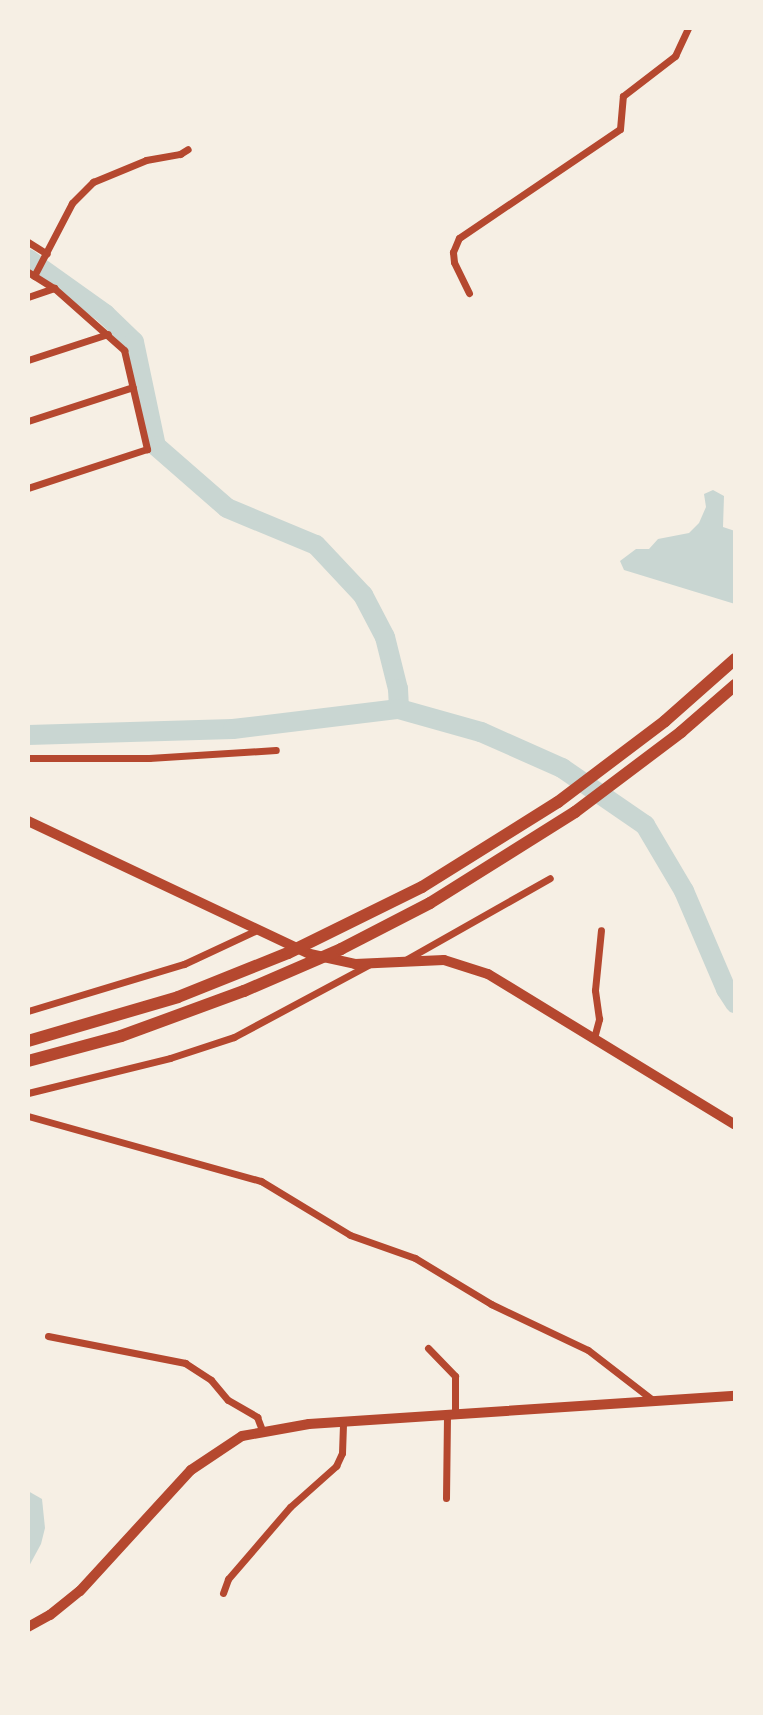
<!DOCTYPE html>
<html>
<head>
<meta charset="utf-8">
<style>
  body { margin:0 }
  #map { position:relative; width:763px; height:1715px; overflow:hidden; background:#f6efe4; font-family:Commissioner,sans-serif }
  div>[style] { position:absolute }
  .water>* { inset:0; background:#c9d6d2 }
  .river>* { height:20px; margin:-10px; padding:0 10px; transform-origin:10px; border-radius:10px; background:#c9d6d2 }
  .minor>* { height:7px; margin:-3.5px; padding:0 3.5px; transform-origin:3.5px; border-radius:3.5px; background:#b5482f }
  .secondary>* { height:10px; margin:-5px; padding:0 5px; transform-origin:5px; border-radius:5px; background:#b5482f }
  .motorway>* { height:12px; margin:-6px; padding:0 6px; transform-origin:6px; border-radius:6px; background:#b5482f }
  span { translate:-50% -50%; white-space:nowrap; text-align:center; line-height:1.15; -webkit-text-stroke:8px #f6efe4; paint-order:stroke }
  .frame { position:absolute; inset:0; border:30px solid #f6efe4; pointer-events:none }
</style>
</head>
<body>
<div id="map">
  <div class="water">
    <div style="clip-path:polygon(713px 490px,724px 496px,723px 527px,735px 531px,735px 604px,624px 570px,620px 561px,636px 549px,649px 549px,658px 539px,689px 533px,699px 523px,706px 507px,704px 494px)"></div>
    <div style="clip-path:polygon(28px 1491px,42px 1499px,45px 1528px,41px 1544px,28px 1568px)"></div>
  </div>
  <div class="river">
    <div style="left:28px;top:259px;width:95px;rotate:35.5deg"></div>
    <div style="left:105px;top:314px;width:40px;rotate:44deg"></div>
    <div style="left:134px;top:342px;width:106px;rotate:78.1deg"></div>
    <div style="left:156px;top:446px;width:94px;rotate:41.1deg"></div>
    <div style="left:227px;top:508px;width:96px;rotate:22.6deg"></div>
    <div style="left:316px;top:545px;width:69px;rotate:46.8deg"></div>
    <div style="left:363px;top:595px;width:47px;rotate:62.4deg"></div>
    <div style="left:385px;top:637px;width:54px;rotate:76deg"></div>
    <div style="left:398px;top:689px;width:20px;rotate:87deg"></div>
    <div style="left:28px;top:735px;width:205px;rotate:-1.7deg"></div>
    <div style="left:233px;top:729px;width:167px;rotate:-6.9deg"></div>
    <div style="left:399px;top:709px;width:85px;rotate:15.7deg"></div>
    <div style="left:481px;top:732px;width:89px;rotate:24deg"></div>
    <div style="left:562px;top:768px;width:101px;rotate:34.5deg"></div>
    <div style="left:645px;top:825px;width:77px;rotate:59.4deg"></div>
    <div style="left:684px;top:891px;width:107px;rotate:66.8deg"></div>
    <div style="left:726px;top:989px;width:17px;rotate:57deg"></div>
  </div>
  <div class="minor">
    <div style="left:28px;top:242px;width:22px;rotate:32deg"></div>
    <div style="left:28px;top:272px;width:31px;rotate:32deg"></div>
    <div style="left:54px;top:288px;width:94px;rotate:41.5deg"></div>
    <div style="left:124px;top:350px;width:102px;rotate:76.9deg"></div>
    <div style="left:147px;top:449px;width:125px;rotate:161.9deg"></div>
    <div style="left:34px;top:276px;width:82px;rotate:-62.5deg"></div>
    <div style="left:72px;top:203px;width:30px;rotate:-45deg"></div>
    <div style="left:93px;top:182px;width:57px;rotate:-22.5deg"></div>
    <div style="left:146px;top:160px;width:35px;rotate:-10deg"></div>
    <div style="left:180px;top:154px;width:9px;rotate:-32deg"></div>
    <div style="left:469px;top:293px;width:34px;rotate:-116deg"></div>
    <div style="left:454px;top:262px;width:10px;rotate:-96deg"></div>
    <div style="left:453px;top:252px;width:15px;rotate:-67deg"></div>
    <div style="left:459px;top:238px;width:194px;rotate:-34.1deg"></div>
    <div style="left:620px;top:129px;width:33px;rotate:-85deg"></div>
    <div style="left:623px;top:96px;width:66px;rotate:-37.6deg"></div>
    <div style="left:675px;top:56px;width:31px;rotate:-65deg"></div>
    <div style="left:28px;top:297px;width:28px;rotate:-19deg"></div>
    <div style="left:28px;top:360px;width:84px;rotate:-18deg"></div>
    <div style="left:28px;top:421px;width:110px;rotate:-17.9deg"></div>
    <div style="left:28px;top:758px;width:121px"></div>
    <div style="left:149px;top:758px;width:127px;rotate:-3.6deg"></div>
    <div style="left:407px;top:959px;width:164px;rotate:-29.5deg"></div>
    <div style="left:28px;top:1011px;width:163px;rotate:-16.8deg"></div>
    <div style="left:184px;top:964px;width:81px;rotate:-25deg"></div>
    <div style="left:594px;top:1038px;width:20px;rotate:-75deg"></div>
    <div style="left:599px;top:1019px;width:29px;rotate:-98deg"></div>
    <div style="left:595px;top:990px;width:60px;rotate:-84.3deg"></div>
    <div style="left:28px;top:1093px;width:146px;rotate:-13.8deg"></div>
    <div style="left:170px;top:1058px;width:67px;rotate:-18.2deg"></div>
    <div style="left:234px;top:1037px;width:154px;rotate:-28.2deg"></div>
    <div style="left:28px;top:1116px;width:242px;rotate:15.6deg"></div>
    <div style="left:261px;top:1181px;width:104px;rotate:31.2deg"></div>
    <div style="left:350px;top:1235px;width:69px;rotate:19.5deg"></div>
    <div style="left:415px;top:1258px;width:89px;rotate:31.2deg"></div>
    <div style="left:491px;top:1304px;width:107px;rotate:25.4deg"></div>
    <div style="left:588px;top:1350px;width:83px;rotate:37.7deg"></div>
    <div style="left:48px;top:1336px;width:140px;rotate:11.1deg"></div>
    <div style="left:185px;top:1363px;width:31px;rotate:33deg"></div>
    <div style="left:211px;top:1380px;width:26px;rotate:50deg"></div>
    <div style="left:228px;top:1400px;width:34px;rotate:30deg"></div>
    <div style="left:257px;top:1417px;width:14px;rotate:69deg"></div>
    <div style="left:428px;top:1348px;width:39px;rotate:46deg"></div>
    <div style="left:455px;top:1376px;width:38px;rotate:90deg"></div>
    <div style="left:446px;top:1498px;width:83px;rotate:-89.3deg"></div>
    <div style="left:223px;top:1593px;width:15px;rotate:-70deg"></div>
    <div style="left:228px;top:1579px;width:95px;rotate:-49.3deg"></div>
    <div style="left:290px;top:1507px;width:62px;rotate:-41.7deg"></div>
    <div style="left:336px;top:1466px;width:14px;rotate:-65deg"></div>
    <div style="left:342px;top:1453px;width:32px;rotate:-88deg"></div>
  </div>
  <div class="secondary">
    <div style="left:28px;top:821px;width:312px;rotate:25.3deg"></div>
    <div style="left:310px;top:954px;width:46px;rotate:12.5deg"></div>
    <div style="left:355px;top:964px;width:89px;rotate:-2.6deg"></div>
    <div style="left:444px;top:960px;width:46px;rotate:17.7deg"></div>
    <div style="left:488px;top:974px;width:289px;rotate:31.4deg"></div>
    <div style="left:28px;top:1627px;width:25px;rotate:-29deg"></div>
    <div style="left:50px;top:1615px;width:38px;rotate:-39deg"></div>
    <div style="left:80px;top:1591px;width:164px;rotate:-47.5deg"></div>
    <div style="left:191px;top:1470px;width:61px;rotate:-33.7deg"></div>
    <div style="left:242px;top:1436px;width:68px;rotate:-10.2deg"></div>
    <div style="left:309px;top:1424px;width:427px;rotate:-3.8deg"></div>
  </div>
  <div class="motorway">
    <div style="left:28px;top:1041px;width:156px;rotate:-16.3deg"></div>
    <div style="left:178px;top:997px;width:118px;rotate:-21.8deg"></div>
    <div style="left:288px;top:953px;width:149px;rotate:-26.2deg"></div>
    <div style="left:422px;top:887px;width:160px;rotate:-32deg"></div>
    <div style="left:558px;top:802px;width:134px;rotate:-37.1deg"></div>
    <div style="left:665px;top:721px;width:94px;rotate:-41.5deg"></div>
    <div style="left:28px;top:1061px;width:96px;rotate:-15deg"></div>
    <div style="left:121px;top:1036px;width:131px;rotate:-20.1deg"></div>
    <div style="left:244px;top:991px;width:106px;rotate:-23.4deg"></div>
    <div style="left:341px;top:949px;width:100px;rotate:-27.3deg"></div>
    <div style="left:430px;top:903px;width:171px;rotate:-32.1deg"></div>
    <div style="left:575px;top:812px;width:133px;rotate:-37deg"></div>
    <div style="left:681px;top:732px;width:72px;rotate:-41deg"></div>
  </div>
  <div class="frame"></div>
</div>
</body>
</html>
